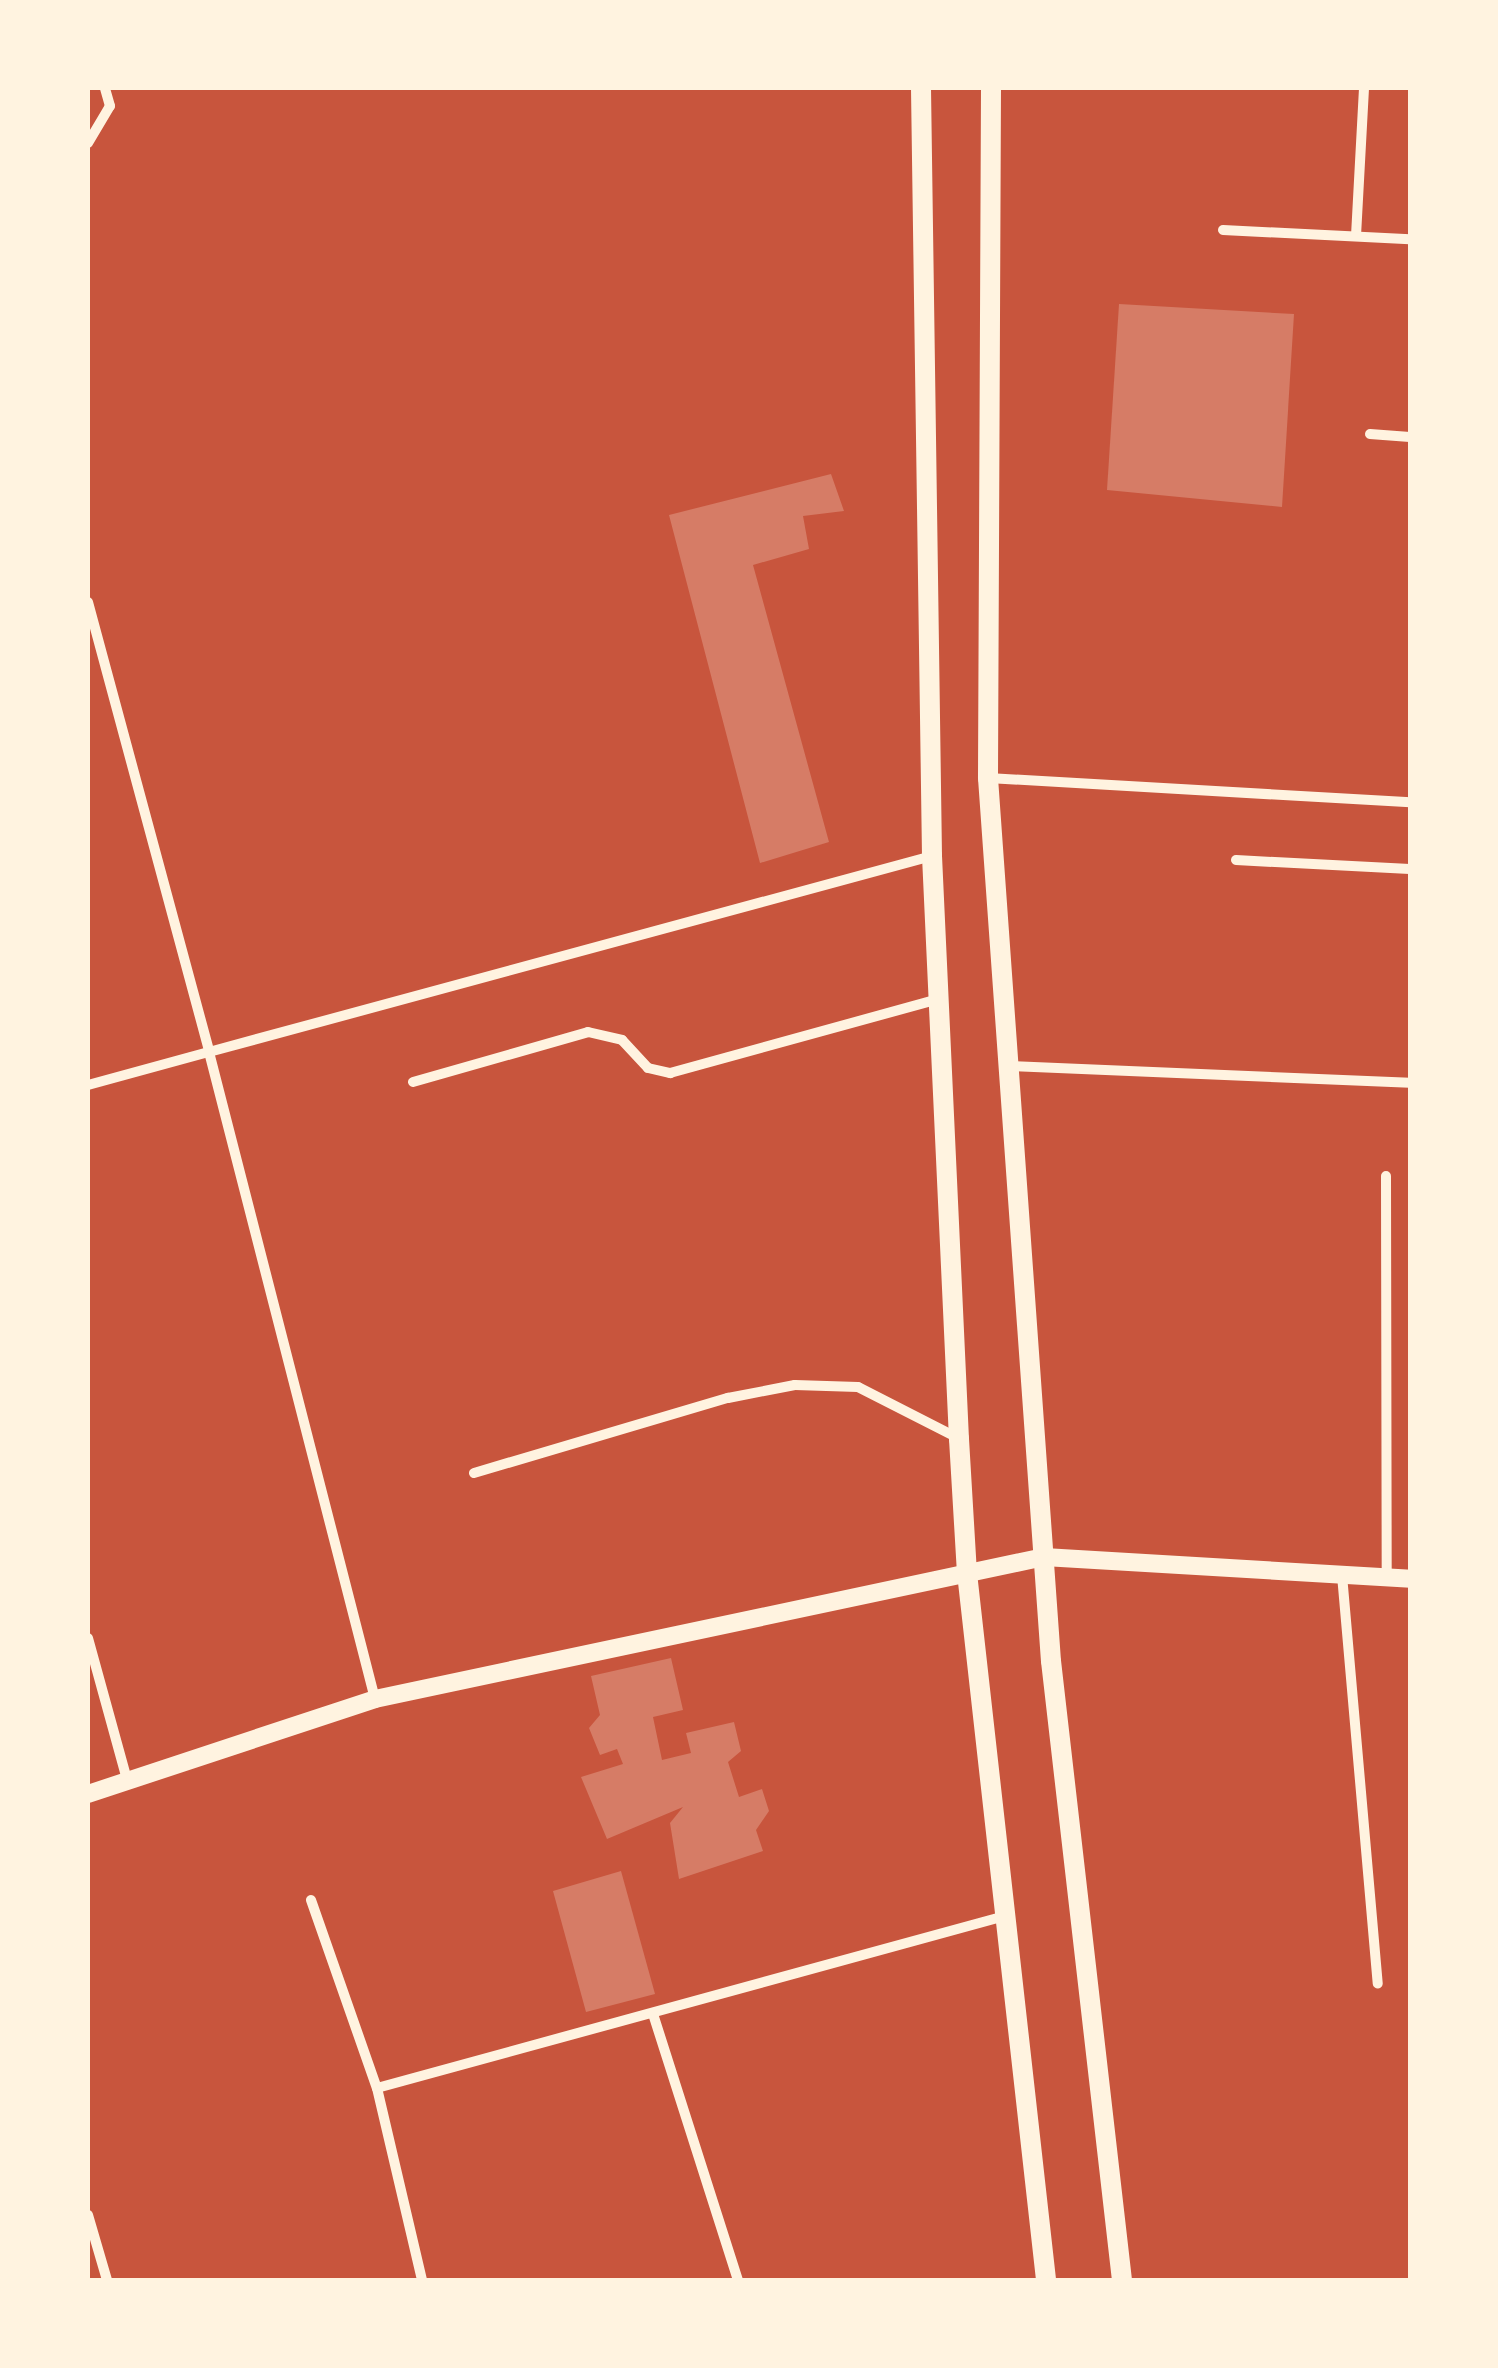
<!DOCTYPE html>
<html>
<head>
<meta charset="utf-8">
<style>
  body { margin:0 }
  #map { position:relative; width:1498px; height:2368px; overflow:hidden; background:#c8553d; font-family:Cabin,sans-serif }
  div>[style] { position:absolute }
  .building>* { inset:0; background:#d67c66 }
  .minor>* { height:10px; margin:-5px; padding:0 5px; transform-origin:5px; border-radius:5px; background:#fff3e0 }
  .tertiary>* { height:18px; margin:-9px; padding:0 9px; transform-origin:9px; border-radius:9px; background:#fff3e0 }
  .secondary>* { height:20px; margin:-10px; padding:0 10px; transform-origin:10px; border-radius:10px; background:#fff3e0 }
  span { translate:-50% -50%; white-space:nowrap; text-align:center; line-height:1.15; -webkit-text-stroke:9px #fff3e0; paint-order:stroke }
  .frame { position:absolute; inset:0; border:90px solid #fff3e0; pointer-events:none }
</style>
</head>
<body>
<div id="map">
  <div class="building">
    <div style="clip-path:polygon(1119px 304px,1294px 314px,1282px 507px,1107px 490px)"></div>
    <div style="clip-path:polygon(831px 474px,844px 511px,803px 516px,809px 549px,753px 565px,829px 842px,760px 863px,669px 515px)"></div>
    <div style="clip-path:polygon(671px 1658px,683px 1710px,653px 1717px,662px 1760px,691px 1753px,686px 1733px,734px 1722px,741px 1751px,728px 1762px,739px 1797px,762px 1789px,769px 1811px,756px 1830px,763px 1851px,679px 1879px,670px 1823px,683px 1807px,607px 1839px,581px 1777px,623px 1764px,617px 1749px,600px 1755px,589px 1728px,600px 1715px,591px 1676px)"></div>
    <div style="clip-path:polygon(621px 1871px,655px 1994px,586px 2012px,553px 1891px)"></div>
  </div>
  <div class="minor">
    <div style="left:88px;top:143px;width:43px;rotate:-59.3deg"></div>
    <div style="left:110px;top:106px;width:19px;rotate:-106deg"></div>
    <div style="left:1223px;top:230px;width:187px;rotate:2.8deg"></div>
    <div style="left:1356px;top:236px;width:148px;rotate:-86.9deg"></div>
    <div style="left:1370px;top:434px;width:40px;rotate:4.3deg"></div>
    <div style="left:88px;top:602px;width:466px;rotate:74.9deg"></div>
    <div style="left:209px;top:1052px;width:749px;rotate:-15.17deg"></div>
    <div style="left:988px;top:778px;width:423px;rotate:3.3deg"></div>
    <div style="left:1236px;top:860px;width:174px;rotate:3deg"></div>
    <div style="left:1009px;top:1066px;width:401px;rotate:2.4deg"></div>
    <div style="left:413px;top:1082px;width:182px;rotate:-15.9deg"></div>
    <div style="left:588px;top:1032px;width:35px;rotate:13deg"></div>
    <div style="left:622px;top:1040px;width:38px;rotate:47deg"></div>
    <div style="left:648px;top:1068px;width:23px;rotate:13deg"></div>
    <div style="left:670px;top:1073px;width:279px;rotate:-15.4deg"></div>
    <div style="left:88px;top:1085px;width:125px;rotate:-15.3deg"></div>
    <div style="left:209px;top:1052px;width:668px;rotate:75.61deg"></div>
    <div style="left:1386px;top:1176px;width:402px;rotate:89.9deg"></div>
    <div style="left:474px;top:1473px;width:265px;rotate:-16.5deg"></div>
    <div style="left:728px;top:1398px;width:68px;rotate:-11deg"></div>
    <div style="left:795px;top:1385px;width:63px;rotate:1.8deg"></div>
    <div style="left:858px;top:1387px;width:112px;rotate:27deg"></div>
    <div style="left:1342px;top:1575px;width:410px;rotate:85deg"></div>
    <div style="left:88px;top:1638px;width:147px;rotate:74.6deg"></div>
    <div style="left:311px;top:1900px;width:199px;rotate:70.7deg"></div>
    <div style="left:377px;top:2088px;width:197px;rotate:76.8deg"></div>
    <div style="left:654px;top:2017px;width:276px;rotate:72.3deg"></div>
    <div style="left:377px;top:2088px;width:651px;rotate:-15.32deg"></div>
    <div style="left:88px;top:2215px;width:68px;rotate:73.7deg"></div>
  </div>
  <div class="tertiary">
    <div style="left:88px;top:1794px;width:302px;rotate:-18.3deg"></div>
    <div style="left:375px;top:1699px;width:684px;rotate:-11.98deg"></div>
    <div style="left:1044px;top:1557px;width:367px;rotate:3.4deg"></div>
  </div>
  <div class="secondary">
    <div style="left:921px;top:88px;width:768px;rotate:89.18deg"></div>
    <div style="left:932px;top:856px;width:584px;rotate:87.35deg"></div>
    <div style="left:959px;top:1439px;width:134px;rotate:86.6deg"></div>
    <div style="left:967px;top:1573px;width:711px;rotate:83.62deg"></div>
    <div style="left:991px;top:88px;width:690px;rotate:90.25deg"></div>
    <div style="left:988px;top:778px;width:885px;rotate:85.92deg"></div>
    <div style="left:1051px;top:1661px;width:623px;rotate:83.46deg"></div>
  </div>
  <div class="frame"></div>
</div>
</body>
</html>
